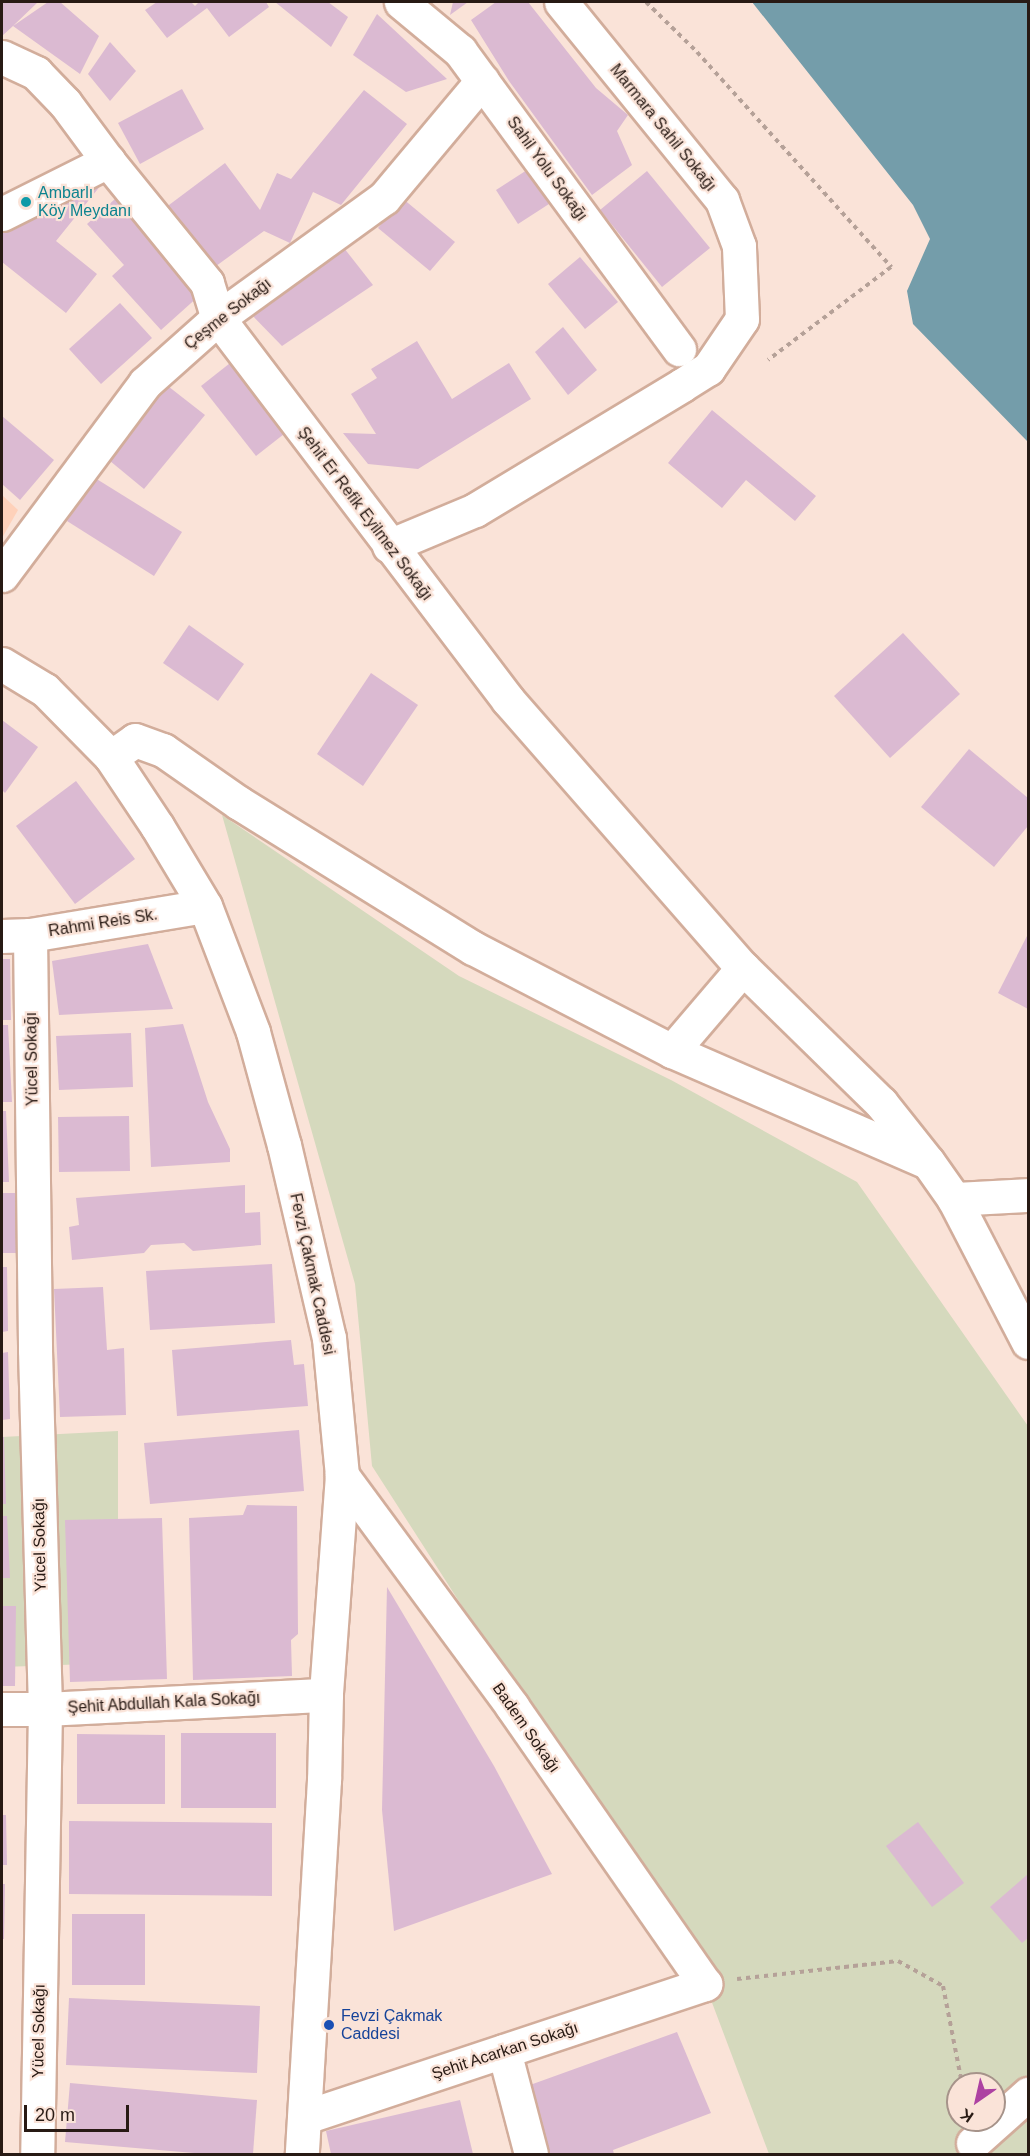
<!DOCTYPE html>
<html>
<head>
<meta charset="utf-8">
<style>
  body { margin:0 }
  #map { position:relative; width:1030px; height:2156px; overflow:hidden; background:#fae3d8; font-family:Arial,sans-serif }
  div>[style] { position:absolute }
  .built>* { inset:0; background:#fed1ba }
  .green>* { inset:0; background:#d5d9bd }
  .water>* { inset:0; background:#749daa }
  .building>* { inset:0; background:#dbbad2 }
  .path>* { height:4px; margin-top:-2px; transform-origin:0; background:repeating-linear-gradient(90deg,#b5a198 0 4.5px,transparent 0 9px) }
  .roads { filter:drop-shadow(2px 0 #d2ad9b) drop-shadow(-2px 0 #d2ad9b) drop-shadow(0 2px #d2ad9b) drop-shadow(0 -2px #d2ad9b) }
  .minor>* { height:33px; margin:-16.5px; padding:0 16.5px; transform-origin:16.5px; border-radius:16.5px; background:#fff }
  .major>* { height:33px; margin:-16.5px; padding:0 16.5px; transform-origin:16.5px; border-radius:16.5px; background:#fff }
  .dots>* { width:16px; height:16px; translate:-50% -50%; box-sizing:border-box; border:3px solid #fae3d8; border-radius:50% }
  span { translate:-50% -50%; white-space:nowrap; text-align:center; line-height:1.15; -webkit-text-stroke:4.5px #fae3d8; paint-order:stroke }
  .street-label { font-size:16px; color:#281a14 }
  .culture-label { font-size:16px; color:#0d838f }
  .left { translate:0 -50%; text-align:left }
  .transit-label { font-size:16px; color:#164399 }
  .frame { position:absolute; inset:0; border:3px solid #281a14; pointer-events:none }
  .north { position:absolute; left:946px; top:2072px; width:60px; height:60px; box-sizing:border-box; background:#fae3d8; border:2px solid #a6938a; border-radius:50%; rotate:214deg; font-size:16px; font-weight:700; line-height:24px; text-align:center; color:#281a14 }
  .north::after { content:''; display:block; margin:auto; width:21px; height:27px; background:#ad41a2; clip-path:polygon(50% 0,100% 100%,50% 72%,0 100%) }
  .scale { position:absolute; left:24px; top:2105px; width:105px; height:27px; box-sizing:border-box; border:3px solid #281a14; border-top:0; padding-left:8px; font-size:18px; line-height:21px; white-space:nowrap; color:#281a14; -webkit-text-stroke:4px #fae3d8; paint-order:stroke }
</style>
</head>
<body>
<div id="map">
  <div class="built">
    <div style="clip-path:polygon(2px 495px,18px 510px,2px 538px)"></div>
  </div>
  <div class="green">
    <div style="clip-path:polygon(evenodd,222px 815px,459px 976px,671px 1080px,857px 1182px,1028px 1426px,1028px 2154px,769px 2154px,705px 1984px,372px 1466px,355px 1284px,222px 815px,958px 2084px,994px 2084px,994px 2120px,958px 2120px,958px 2084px)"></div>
    <div style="clip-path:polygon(118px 1431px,118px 1663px,2px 1667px,2px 1437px)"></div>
  </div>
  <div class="water">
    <div style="clip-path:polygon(752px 2px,1028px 2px,1028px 442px,913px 324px,907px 291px,930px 239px,913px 205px)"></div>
  </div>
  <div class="building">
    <div style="clip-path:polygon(3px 2px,38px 2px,13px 26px,48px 2px,60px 2px,99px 36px,80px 74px,13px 26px,2px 36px)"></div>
    <div style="clip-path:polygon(157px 2px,191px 2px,195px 6px,199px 2px,266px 2px,269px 7px,229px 37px,207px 8px,167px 38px,145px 10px)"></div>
    <div style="clip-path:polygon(275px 2px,328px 2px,348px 17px,331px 47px)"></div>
    <div style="clip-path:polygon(453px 2px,468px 2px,450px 15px)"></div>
    <div style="clip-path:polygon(496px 2px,528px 2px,596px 88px,628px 115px,617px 131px,632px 165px,592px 195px,509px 81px,471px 20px)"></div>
    <div style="clip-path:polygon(377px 14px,447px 79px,406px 92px,353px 55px)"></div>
    <div style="clip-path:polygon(110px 42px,136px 71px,110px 101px,88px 74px)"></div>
    <div style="clip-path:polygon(182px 89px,204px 129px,140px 164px,118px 123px)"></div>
    <div style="clip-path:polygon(364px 90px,407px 124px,341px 205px,313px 192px,290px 243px,264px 231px,212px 269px,165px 208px,225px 163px,260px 210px,277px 173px,291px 179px)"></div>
    <div style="clip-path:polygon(527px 170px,549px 204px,518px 224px,496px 190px)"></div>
    <div style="clip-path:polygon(647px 171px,710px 248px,662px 287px,600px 210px)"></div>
    <div style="clip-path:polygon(101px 185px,56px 241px,97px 274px,66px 313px,2px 262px,2px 229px)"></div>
    <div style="clip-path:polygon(402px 198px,455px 242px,430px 271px,378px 228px)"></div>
    <div style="clip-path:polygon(115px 199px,200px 295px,161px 330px,112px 276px,124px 265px,87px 224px)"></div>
    <div style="clip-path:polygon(333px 234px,373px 285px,282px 346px,248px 311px)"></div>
    <div style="clip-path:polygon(580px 257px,618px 302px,585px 329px,548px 284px)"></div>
    <div style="clip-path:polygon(120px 303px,152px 338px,101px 384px,69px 349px)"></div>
    <div style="clip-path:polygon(563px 327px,597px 370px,568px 395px,535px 352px)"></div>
    <div style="clip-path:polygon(417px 341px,452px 399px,509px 363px,531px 399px,418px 469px,368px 464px,343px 433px,376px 434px,351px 394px,377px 378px,371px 369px)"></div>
    <div style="clip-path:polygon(239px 356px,293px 427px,256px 456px,201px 386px)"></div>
    <div style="clip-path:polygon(164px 383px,205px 415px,144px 489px,104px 456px)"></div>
    <div style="clip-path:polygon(712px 410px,816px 496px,795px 521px,746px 480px,722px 508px,668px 463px)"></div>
    <div style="clip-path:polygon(2px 416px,54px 460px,20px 500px,2px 484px)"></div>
    <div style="clip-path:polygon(95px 478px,182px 532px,154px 576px,67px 521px)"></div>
    <div style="clip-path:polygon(189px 625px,244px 664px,218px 701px,163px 663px)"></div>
    <div style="clip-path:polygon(903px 633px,960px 694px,890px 758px,834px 696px)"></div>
    <div style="clip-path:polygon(371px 673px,418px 705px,363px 786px,317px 754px)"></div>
    <div style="clip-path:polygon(2px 720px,38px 747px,5px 793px,2px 790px)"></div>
    <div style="clip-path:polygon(969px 749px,1028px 798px,1028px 826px,994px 867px,921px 807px)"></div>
    <div style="clip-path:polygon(76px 781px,135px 859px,75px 904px,16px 826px)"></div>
    <div style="clip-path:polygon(1028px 934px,1028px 1009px,998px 993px)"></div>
    <div style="clip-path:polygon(148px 944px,173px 1009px,59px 1015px,52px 961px)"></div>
    <div style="clip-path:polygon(2px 959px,10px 959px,11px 1020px,2px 1020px)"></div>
    <div style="clip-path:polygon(183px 1024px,208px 1102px,230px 1149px,230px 1162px,151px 1167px,145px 1028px)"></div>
    <div style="clip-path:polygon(2px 1025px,8px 1025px,12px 1102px,2px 1102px)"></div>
    <div style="clip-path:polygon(131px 1033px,133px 1087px,59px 1090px,56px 1036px)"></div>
    <div style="clip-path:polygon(2px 1111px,6px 1111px,9px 1182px,2px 1182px)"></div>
    <div style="clip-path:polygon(129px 1116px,130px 1171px,59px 1172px,58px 1117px)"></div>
    <div style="clip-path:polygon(245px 1185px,245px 1213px,260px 1212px,261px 1245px,193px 1251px,184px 1243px,151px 1245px,144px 1253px,72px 1260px,69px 1227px,79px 1225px,76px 1198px)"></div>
    <div style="clip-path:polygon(2px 1193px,18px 1193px,16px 1253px,2px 1253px)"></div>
    <div style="clip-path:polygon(272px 1264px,275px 1323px,150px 1330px,146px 1271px)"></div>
    <div style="clip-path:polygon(2px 1267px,7px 1267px,8px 1331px,2px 1332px)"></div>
    <div style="clip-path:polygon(103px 1287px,107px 1350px,124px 1348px,126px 1415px,60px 1417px,54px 1289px)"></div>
    <div style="clip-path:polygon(291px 1340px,294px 1365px,304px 1364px,308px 1406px,177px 1416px,172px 1350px)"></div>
    <div style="clip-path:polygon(8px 1352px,10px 1419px,2px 1420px,2px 1353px)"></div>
    <div style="clip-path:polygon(299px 1430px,304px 1491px,150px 1504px,144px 1443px)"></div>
    <div style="clip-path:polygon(2px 1437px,4px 1437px,6px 1504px,2px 1504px)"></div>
    <div style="clip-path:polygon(247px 1505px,297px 1506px,298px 1634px,291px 1640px,292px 1676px,193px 1680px,189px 1518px,243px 1515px)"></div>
    <div style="clip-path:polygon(2px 1516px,7px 1516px,10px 1578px,2px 1578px)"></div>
    <div style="clip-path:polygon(162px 1518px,167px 1679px,70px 1682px,65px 1520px)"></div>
    <div style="clip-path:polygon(387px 1587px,494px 1766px,552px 1874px,394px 1931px,382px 1810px)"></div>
    <div style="clip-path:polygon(2px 1606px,16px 1606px,15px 1686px,2px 1686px)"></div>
    <div style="clip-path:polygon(181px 1733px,276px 1733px,276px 1808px,181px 1808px)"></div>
    <div style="clip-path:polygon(77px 1734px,165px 1735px,165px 1804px,77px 1804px)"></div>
    <div style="clip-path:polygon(2px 1815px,6px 1815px,7px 1865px,2px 1865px)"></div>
    <div style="clip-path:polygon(69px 1821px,272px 1823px,272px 1896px,69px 1894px)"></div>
    <div style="clip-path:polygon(918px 1822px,964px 1883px,932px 1907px,886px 1846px)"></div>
    <div style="clip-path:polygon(1028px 1874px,1028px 1938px,1022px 1943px,990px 1907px)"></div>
    <div style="clip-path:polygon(2px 1884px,5px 1884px,4px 1939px,2px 1939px)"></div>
    <div style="clip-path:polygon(72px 1914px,145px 1914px,145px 1985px,72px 1985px)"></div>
    <div style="clip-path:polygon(69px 1998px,260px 2006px,257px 2073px,66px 2065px)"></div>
    <div style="clip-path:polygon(677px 2032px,711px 2113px,613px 2150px,614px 2154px,548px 2154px,530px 2085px)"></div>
    <div style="clip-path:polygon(70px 2083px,257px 2100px,253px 2154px,206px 2154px,65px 2142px)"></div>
    <div style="clip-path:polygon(460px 2100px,473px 2154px,331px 2154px,326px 2131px)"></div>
  </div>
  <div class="path">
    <div style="left:646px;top:2px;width:71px;rotate:44.4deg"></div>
    <div style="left:697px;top:52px;width:290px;rotate:47.9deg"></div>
    <div style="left:891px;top:267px;width:154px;rotate:142.9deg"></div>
    <div style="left:737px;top:1979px;width:162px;rotate:-6.4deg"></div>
    <div style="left:898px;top:1961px;width:51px;rotate:29.1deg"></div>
    <div style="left:943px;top:1986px;width:100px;rotate:79deg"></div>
  </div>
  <div class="roads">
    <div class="minor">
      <div style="left:401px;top:2px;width:77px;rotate:39.7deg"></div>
      <div style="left:460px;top:51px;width:370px;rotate:53.7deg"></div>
      <div style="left:2px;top:57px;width:38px;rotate:25deg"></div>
      <div style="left:36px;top:73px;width:42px;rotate:46deg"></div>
      <div style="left:65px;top:103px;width:72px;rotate:53.4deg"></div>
      <div style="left:108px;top:161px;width:157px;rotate:50.9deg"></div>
      <div style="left:207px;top:283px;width:37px;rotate:73deg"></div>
      <div style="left:218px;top:318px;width:480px;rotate:52.8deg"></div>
      <div style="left:508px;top:700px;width:356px;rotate:48.8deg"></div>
      <div style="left:743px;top:968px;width:193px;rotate:44.4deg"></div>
      <div style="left:881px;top:1103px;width:75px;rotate:51.5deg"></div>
      <div style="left:928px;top:1162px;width:45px;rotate:54.9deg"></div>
      <div style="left:954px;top:1199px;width:161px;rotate:62.6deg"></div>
      <div style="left:2px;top:214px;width:119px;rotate:-26.6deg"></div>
      <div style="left:389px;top:546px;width:93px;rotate:-22.7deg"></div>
      <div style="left:475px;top:510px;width:242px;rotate:-31.1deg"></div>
      <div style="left:682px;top:385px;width:31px;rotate:-32deg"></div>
      <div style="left:708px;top:369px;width:60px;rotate:-55.8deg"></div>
      <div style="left:742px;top:319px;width:73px;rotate:-92.4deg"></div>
      <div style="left:739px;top:246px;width:49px;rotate:-110.3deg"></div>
      <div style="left:722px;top:200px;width:255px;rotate:-129.1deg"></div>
      <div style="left:2px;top:575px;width:239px;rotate:-53.3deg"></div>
      <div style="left:145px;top:383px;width:98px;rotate:-41.7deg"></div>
      <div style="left:218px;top:318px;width:205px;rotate:-35.9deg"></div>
      <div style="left:384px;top:198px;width:153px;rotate:-50.1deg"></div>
      <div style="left:111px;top:757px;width:29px;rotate:-35deg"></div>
      <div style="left:135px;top:740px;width:30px;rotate:20deg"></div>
      <div style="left:163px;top:750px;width:93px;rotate:34.9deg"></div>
      <div style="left:239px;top:803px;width:275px;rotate:31.8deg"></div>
      <div style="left:473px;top:948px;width:224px;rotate:27.4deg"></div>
      <div style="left:672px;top:1051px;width:274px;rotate:23.5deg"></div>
      <div style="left:30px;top:935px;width:415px;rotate:89.3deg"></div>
      <div style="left:35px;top:1350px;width:359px;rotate:88.4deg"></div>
      <div style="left:45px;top:1709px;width:445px;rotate:91deg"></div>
      <div style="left:2px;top:936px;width:28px;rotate:-2deg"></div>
      <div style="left:30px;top:935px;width:177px;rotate:-9.4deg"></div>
      <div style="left:672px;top:1051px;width:109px;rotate:-49.5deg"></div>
      <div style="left:954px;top:1199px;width:74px;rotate:-3.1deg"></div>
      <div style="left:2px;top:1709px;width:43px"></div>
      <div style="left:45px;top:1709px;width:281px;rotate:-2.9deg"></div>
      <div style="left:504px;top:2051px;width:106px;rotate:75.3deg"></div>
      <div style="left:305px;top:2117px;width:422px;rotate:-18.4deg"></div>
      <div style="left:705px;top:1984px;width:338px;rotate:-124.8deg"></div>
      <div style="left:512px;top:1706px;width:287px;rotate:-126.4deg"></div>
      <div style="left:973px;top:2143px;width:74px;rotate:-41.7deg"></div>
    </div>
    <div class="major">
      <div style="left:2px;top:664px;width:50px;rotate:31.2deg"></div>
      <div style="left:45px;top:690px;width:94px;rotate:45.4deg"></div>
      <div style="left:111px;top:757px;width:83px;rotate:56.3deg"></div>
      <div style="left:157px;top:826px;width:93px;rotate:59deg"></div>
      <div style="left:205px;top:906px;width:135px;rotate:69.1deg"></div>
      <div style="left:253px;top:1032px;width:117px;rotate:74.7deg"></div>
      <div style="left:284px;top:1145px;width:198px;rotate:76.9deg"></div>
      <div style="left:329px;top:1338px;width:138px;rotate:84.6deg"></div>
      <div style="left:342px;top:1475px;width:221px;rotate:94.2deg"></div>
      <div style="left:326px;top:1695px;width:85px;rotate:91.3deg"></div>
      <div style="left:324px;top:1780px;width:375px;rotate:93.4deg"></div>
    </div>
  </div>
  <div class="dots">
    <div style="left:26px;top:202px;background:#0f9aa8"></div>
    <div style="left:329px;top:2025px;background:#1a4fb4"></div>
  </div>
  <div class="street-label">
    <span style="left:663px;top:128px;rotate:51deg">Marmara Sahil Sokağı</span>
    <span style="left:547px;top:169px;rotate:54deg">Sahil Yolu Sokağı</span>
    <span style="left:228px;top:314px;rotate:-38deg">Çeşme Sokağı</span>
    <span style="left:365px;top:514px;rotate:53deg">Şehit Er Refik Eyilmez Sokağı</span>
    <span style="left:103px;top:923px;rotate:-9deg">Rahmi Reis Sk.</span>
    <span style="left:32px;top:1059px;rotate:-91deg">Yücel Sokağı</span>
    <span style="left:312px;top:1274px;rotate:78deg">Fevzi Çakmak Caddesi</span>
    <span style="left:40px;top:1545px;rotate:-91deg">Yücel Sokağı</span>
    <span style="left:164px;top:1703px;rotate:-3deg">Şehit Abdullah Kala Sokağı</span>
    <span style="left:526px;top:1728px;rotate:55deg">Badem Sokağı</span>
    <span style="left:39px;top:2031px;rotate:-89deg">Yücel Sokağı</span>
    <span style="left:505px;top:2051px;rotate:-18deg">Şehit Acarkan Sokağı</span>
  </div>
  <div class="culture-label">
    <span class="left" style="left:38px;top:202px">Ambarlı<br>Köy Meydanı</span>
  </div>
  <div class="transit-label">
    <span class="left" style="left:341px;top:2025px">Fevzi Çakmak<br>Caddesi</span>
  </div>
  <div class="frame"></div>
  <div class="north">K</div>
  <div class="scale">20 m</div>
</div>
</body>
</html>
